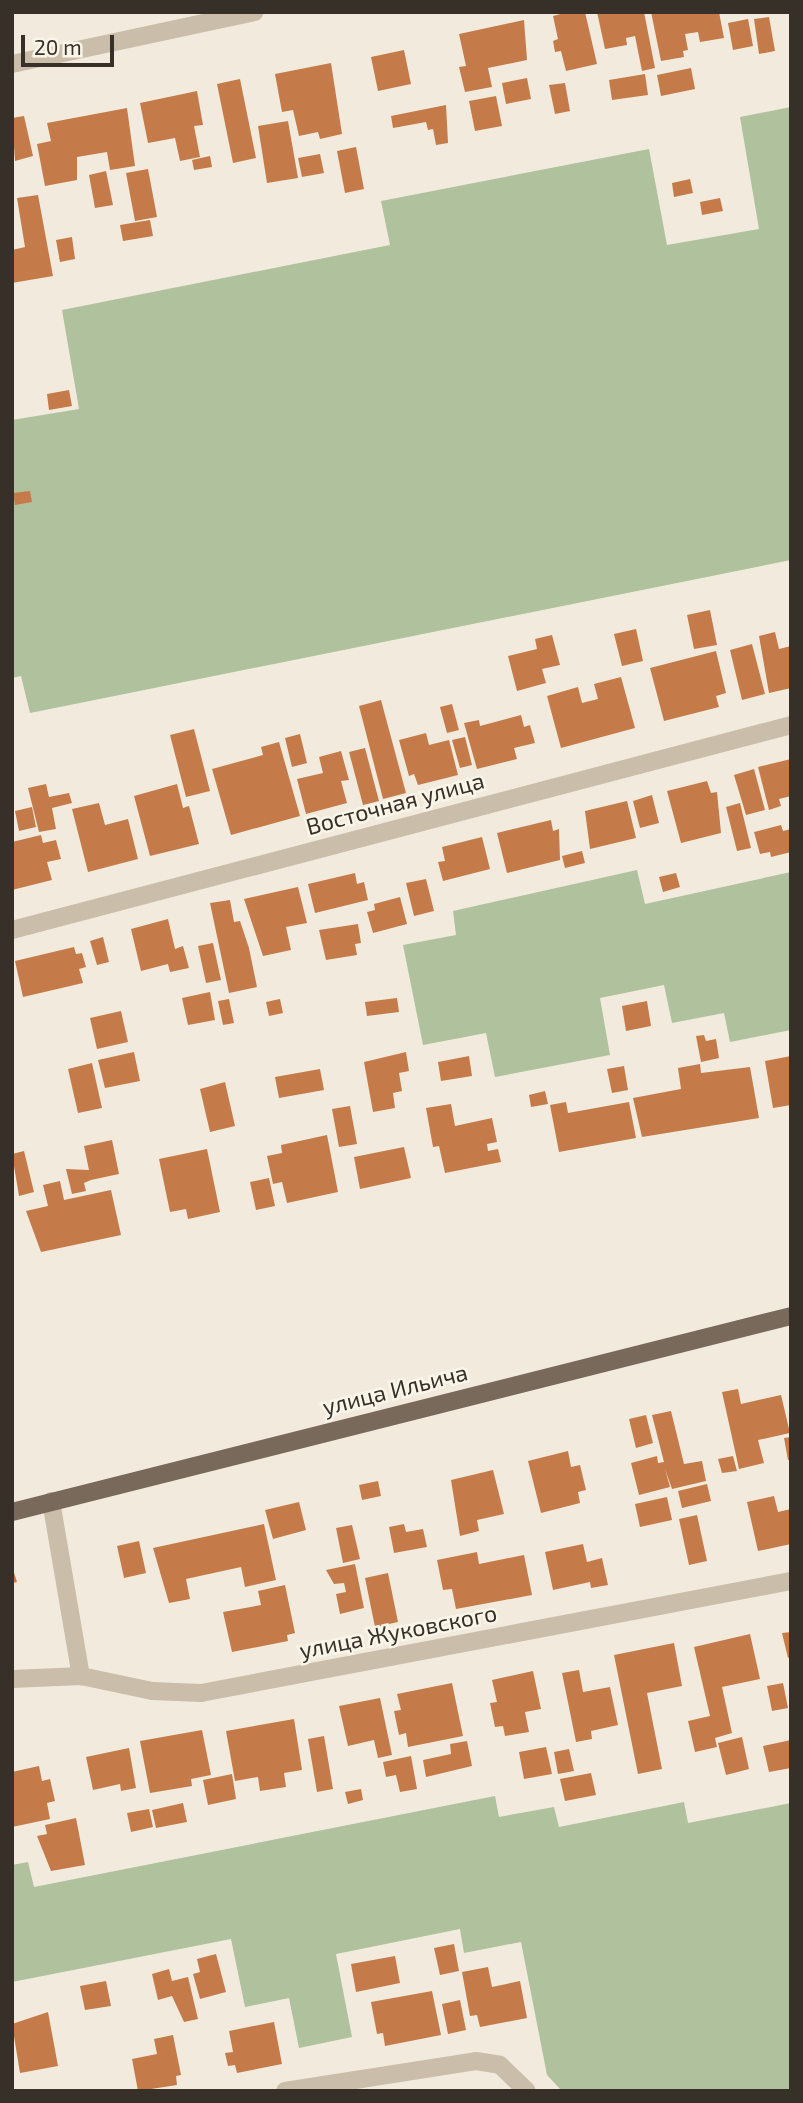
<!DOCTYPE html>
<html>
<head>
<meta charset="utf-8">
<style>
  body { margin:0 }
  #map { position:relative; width:803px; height:2103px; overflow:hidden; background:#f2ebdd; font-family:"Exo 2",sans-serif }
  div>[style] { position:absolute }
  .green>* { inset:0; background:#afc19d }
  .building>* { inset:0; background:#c47b49 }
  .street>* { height:18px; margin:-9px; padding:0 9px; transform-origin:9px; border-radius:9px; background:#cabda9 }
  .primary>* { height:18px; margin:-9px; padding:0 9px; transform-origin:9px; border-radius:9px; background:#79695a }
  span { translate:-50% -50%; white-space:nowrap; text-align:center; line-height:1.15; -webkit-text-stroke:5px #f9f5e9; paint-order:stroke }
  .street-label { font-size:23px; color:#373029 }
  .frame { position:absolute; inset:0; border:14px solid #373029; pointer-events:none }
  .scale { position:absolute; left:21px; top:35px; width:93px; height:32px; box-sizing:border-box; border:4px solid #373029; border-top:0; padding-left:9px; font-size:21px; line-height:24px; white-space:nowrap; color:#373029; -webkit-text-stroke:5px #f9f5e9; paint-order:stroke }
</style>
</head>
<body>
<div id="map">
  <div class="green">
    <div style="clip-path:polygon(791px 107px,791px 560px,30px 713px,21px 676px,12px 678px,12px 420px,79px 409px,62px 310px,390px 245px,381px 201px,649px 149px,667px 245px,759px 229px,740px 117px)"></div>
    <div style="clip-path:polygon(637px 870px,645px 904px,791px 872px,791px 1030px,730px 1042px,724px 1013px,672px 1023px,664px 985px,600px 998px,610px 1055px,495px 1077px,486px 1033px,423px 1045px,403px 945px,456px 935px,453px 911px)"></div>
    <div style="clip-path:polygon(495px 1796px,499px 1817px,554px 1807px,559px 1827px,684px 1802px,688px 1823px,791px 1803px,791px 2091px,562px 2091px,547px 2075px,521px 1942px,464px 1953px,460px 1929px,336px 1954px,352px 2037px,299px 2048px,289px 1998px,245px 2007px,231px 1939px,12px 1982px,12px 1865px,28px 1862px,34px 1887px)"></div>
  </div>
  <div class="building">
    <div style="clip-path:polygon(568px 12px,585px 12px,597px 64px,566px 71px,561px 51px,555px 52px,553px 41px,558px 39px,553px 16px)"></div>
    <div style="clip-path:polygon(597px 12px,644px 12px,655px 68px,642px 71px,635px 36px,626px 38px,627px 45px,605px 49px)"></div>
    <div style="clip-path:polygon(651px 12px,719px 12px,724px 38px,700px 42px,698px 32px,685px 34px,688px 50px,683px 51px,684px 57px,661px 61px)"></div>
    <div style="clip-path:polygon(769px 17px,775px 51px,759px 54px,754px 19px)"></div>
    <div style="clip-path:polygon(748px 19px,753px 46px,733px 50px,728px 23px)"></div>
    <div style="clip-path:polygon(524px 20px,527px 60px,488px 68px,492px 87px,465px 92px,459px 67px,466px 66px,459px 34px)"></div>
    <div style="clip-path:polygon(404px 50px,411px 84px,378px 91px,371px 57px)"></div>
    <div style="clip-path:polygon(331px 63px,342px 134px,320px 139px,318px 132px,299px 136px,293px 110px,282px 112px,275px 74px)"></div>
    <div style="clip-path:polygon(691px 68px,695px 89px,661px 96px,657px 75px)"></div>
    <div style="clip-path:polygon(645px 74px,648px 95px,612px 100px,609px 80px)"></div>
    <div style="clip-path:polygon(527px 78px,531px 99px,506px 104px,502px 83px)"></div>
    <div style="clip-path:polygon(240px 79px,256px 158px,233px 163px,217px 84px)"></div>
    <div style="clip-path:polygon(565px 83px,570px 111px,555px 114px,549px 85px)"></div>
    <div style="clip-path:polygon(197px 91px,203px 125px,194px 126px,200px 157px,180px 161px,175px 138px,148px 143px,140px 103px)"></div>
    <div style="clip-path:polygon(496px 96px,502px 126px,475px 131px,469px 101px)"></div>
    <div style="clip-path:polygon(446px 105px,448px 143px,436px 145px,433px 129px,428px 130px,426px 122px,393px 128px,391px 116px)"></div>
    <div style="clip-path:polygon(127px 108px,135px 166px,110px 170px,107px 152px,77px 157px,77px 180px,45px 186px,37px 144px,51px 141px,47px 123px)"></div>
    <div style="clip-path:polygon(24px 116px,33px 156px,15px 161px,12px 118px)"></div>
    <div style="clip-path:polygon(288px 121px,298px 178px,267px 183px,258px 126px)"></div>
    <div style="clip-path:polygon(356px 147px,364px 189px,345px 193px,337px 151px)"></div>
    <div style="clip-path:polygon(320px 154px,324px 173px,302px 177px,298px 158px)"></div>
    <div style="clip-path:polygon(210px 156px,212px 167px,194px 170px,192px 160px)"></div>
    <div style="clip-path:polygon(148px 169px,157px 217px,135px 221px,126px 173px)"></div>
    <div style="clip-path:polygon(106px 171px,113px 205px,95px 208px,89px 175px)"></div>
    <div style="clip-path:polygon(690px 179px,693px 193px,674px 197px,672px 183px)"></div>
    <div style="clip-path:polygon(38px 195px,53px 276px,12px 283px,12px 250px,25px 247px,17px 198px)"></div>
    <div style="clip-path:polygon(720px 198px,723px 211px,702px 215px,700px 202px)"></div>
    <div style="clip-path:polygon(150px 220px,153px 236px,123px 241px,120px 225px)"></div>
    <div style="clip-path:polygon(72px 237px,75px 259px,60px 262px,56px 240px)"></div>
    <div style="clip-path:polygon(69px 390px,72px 406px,49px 410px,47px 394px)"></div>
    <div style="clip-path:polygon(30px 491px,32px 502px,15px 505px,13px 493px)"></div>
    <div style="clip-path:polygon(710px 610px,717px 645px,694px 649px,687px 615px)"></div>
    <div style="clip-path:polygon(636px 629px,643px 661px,622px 666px,614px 634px)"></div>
    <div style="clip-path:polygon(775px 632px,779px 649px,791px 646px,791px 688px,769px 693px,759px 636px)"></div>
    <div style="clip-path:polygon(552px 635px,560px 665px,542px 669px,546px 683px,517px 691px,508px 656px,537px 649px,535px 639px)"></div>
    <div style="clip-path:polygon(752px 644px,765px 694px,742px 700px,730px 650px)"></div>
    <div style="clip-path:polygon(716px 651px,726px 693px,716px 696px,719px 707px,664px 721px,650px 668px)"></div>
    <div style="clip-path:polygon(621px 677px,635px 728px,561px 748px,547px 696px,578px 687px,582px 703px,598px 699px,594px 684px)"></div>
    <div style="clip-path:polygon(381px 700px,406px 793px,383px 799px,359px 706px)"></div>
    <div style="clip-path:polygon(452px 704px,459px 730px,447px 733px,440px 707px)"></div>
    <div style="clip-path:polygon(521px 715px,524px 727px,530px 725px,535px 743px,514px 748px,517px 759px,477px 769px,464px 723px,479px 720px,480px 726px)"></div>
    <div style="clip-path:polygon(194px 729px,210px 791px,186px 797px,170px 735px)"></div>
    <div style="clip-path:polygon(426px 733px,429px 745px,449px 740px,458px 775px,418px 785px,414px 774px,409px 776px,399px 740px)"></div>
    <div style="clip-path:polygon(300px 734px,307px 763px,292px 767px,285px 738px)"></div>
    <div style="clip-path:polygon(465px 737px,472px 765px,460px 768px,452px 740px)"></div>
    <div style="clip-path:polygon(279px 742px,300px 816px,231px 835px,212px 769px,263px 755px,261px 747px)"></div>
    <div style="clip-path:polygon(365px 748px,379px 801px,363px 805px,349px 752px)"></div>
    <div style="clip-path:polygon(341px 751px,349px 780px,341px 781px,347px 803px,306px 814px,297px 779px,323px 773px,319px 757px)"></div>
    <div style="clip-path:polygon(791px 759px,791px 796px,779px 799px,781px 806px,769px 810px,758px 767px)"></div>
    <div style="clip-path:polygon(754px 769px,765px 810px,746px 815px,734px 775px)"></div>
    <div style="clip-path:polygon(707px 781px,711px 793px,717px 792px,721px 833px,681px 843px,667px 791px)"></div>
    <div style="clip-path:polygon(46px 784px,49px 797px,69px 793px,72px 803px,52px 808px,56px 829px,39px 832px,28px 788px)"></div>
    <div style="clip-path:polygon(177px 784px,183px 808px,189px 806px,199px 844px,150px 856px,134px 796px)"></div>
    <div style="clip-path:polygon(652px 795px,659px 823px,640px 828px,633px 801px)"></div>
    <div style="clip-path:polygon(627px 801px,636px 838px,590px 849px,585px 811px)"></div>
    <div style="clip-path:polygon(99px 803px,105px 825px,128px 819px,138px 859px,88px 872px,72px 809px)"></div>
    <div style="clip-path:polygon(740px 803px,751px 848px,737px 851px,726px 807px)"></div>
    <div style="clip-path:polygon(32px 807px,36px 827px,19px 831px,15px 811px)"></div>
    <div style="clip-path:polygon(551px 820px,553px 831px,559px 829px,560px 860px,507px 873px,497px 833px)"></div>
    <div style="clip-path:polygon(781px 825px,783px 831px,791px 829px,791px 852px,771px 857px,770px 852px,760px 854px,754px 832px)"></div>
    <div style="clip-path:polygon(41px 835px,43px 843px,56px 840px,61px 859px,47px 862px,52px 880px,12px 890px,12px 842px)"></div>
    <div style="clip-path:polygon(482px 837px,490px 869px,443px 881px,438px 862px,445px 861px,442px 847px)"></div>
    <div style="clip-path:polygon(582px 851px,585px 863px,565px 868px,562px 856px)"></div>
    <div style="clip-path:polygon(355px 873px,357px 884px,364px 882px,368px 900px,315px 913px,308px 884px)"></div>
    <div style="clip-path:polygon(676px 873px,680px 887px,663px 892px,659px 877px)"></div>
    <div style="clip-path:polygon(426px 879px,434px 911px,414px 916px,406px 883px)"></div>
    <div style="clip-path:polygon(298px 887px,307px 923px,286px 927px,291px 950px,263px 956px,244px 899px)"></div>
    <div style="clip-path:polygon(400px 897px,407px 924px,373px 933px,367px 912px,375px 910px,374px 904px)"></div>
    <div style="clip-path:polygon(230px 900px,234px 922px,240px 921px,249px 948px,257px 987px,229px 993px,210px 903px)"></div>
    <div style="clip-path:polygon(168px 919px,175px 949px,183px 946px,189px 968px,170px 972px,168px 964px,141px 971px,131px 929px)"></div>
    <div style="clip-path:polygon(358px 924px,361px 943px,355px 944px,357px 955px,326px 960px,319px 930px)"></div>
    <div style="clip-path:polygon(103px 937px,109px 962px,97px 965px,90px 941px)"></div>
    <div style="clip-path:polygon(213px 943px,221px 980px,206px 983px,198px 946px)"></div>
    <div style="clip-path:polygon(74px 947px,76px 954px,82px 953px,86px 967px,79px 969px,83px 983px,23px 997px,15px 961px)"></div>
    <div style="clip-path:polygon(210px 992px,215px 1020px,188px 1025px,182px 998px)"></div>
    <div style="clip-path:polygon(397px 998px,399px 1012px,367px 1016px,365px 1002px)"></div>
    <div style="clip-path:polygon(229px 999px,234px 1023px,223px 1025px,218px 1001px)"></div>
    <div style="clip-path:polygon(280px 999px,283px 1013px,269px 1016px,266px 1002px)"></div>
    <div style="clip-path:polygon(647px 1001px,651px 1026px,626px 1031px,622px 1006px)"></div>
    <div style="clip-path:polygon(121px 1011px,128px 1042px,97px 1049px,90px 1018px)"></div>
    <div style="clip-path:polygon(704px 1035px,706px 1041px,716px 1039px,719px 1058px,701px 1062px,696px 1036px)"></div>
    <div style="clip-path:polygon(134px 1052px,140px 1081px,105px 1088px,98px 1060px)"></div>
    <div style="clip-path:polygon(406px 1052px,409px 1071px,399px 1073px,402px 1091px,393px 1093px,395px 1108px,373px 1112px,364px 1062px)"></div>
    <div style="clip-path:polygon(469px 1056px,472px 1076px,441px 1081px,438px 1062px)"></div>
    <div style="clip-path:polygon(791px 1056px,791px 1105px,773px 1108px,765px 1061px)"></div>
    <div style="clip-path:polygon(92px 1063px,102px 1108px,78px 1113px,68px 1069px)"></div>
    <div style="clip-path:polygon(700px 1064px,701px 1073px,750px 1067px,759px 1118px,642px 1137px,633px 1098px,681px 1089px,678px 1068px)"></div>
    <div style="clip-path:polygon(624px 1066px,628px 1090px,612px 1093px,607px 1069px)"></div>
    <div style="clip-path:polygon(320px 1069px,324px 1090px,279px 1098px,275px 1077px)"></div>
    <div style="clip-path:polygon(225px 1082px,235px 1126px,210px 1132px,200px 1089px)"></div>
    <div style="clip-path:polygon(545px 1091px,548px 1104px,531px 1107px,529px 1095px)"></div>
    <div style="clip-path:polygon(566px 1102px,568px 1113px,629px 1102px,636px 1138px,559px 1152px,550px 1105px)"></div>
    <div style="clip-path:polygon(451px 1104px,455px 1126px,492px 1118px,497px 1142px,487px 1144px,488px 1151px,498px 1149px,501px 1162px,445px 1173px,439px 1146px,433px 1147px,426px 1108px)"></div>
    <div style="clip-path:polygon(350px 1106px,357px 1144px,339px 1147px,332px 1109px)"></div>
    <div style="clip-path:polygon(327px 1135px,338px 1192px,287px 1203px,282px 1182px,273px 1184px,267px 1156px,282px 1153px,281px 1145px)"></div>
    <div style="clip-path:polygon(112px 1140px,119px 1174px,91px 1180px,84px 1183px,86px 1191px,72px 1194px,66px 1169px,89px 1170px,84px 1146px)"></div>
    <div style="clip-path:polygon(404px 1147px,411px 1178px,360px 1189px,354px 1157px)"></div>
    <div style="clip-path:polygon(207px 1149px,220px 1212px,188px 1219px,186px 1209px,170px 1212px,159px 1159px)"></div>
    <div style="clip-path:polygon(24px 1151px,34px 1192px,19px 1196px,12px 1154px)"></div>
    <div style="clip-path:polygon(269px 1178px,275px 1206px,256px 1210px,250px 1182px)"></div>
    <div style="clip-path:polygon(60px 1181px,64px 1200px,111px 1190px,121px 1235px,41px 1252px,26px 1211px,48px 1206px,43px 1185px)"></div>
    <div style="clip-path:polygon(738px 1389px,741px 1404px,781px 1395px,790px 1433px,758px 1440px,764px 1463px,739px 1469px,722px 1392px)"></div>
    <div style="clip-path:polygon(671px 1411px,684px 1464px,702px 1461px,706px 1481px,672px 1489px,665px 1469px,670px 1487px,639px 1495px,631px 1463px,657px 1456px,658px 1463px,664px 1462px,652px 1415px)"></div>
    <div style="clip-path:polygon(646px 1415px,653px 1443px,636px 1448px,629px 1419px)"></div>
    <div style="clip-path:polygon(791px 1437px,791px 1460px,788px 1460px,784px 1438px)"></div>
    <div style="clip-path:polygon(568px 1451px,571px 1467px,580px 1465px,586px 1490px,578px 1492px,580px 1503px,541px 1513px,528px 1461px)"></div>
    <div style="clip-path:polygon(733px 1456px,737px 1471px,722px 1473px,718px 1459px)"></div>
    <div style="clip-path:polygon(493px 1470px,504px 1514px,477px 1520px,479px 1531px,460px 1536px,451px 1480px)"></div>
    <div style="clip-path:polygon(378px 1481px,381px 1496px,362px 1500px,359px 1485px)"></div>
    <div style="clip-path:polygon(707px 1484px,711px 1501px,682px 1508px,678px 1491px)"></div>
    <div style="clip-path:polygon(774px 1496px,778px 1512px,791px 1509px,791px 1544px,758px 1551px,747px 1502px)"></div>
    <div style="clip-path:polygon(667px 1497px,672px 1520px,640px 1527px,635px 1504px)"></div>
    <div style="clip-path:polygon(299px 1502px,306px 1530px,273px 1539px,265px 1510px)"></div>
    <div style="clip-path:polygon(697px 1515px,707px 1561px,689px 1565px,679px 1519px)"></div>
    <div style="clip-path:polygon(264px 1524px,276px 1580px,245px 1587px,241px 1567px,186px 1579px,190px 1599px,169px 1603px,153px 1548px)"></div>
    <div style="clip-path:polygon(404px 1524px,406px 1532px,423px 1529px,427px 1547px,394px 1553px,389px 1527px)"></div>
    <div style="clip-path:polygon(352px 1525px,360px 1559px,343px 1563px,336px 1528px)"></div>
    <div style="clip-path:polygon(139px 1541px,146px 1573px,124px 1578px,117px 1546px)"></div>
    <div style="clip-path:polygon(583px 1544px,587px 1562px,602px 1558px,608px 1585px,591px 1588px,590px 1582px,553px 1590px,545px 1552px)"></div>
    <div style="clip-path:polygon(477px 1552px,479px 1564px,524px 1555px,532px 1595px,456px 1609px,452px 1589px,443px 1590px,437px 1560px)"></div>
    <div style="clip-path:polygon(355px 1564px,364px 1608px,340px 1614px,336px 1594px,346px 1592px,344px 1583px,334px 1584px,326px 1570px)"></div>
    <div style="clip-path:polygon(12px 1566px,17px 1582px,12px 1583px)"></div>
    <div style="clip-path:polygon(388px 1573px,398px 1622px,375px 1627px,365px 1578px)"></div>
    <div style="clip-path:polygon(285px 1585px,295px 1633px,287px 1635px,288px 1641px,232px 1652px,223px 1612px,261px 1605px,258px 1591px)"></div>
    <div style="clip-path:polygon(791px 1632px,791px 1657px,788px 1658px,782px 1633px)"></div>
    <div style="clip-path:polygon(750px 1634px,760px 1679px,722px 1687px,732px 1733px,715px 1738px,717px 1747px,695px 1752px,688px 1721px,710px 1716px,694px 1647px)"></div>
    <div style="clip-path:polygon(674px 1643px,682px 1686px,647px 1693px,662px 1769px,638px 1774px,614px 1655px)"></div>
    <div style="clip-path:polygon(579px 1670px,583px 1692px,610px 1687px,618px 1725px,591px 1731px,592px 1739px,576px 1742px,562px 1673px)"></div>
    <div style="clip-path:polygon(533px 1671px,541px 1709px,525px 1712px,529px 1732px,505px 1736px,503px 1726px,495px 1727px,490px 1703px,497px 1702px,492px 1680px)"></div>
    <div style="clip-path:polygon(452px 1683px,463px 1736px,408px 1747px,406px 1733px,399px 1735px,394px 1711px,401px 1710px,397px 1694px)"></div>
    <div style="clip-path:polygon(783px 1683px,788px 1708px,772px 1711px,767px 1686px)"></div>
    <div style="clip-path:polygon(380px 1698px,392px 1755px,378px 1758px,374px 1740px,348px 1746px,339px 1706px)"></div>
    <div style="clip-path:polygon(294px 1719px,302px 1770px,284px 1773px,286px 1787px,260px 1791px,258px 1777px,235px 1781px,226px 1731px)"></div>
    <div style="clip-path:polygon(202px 1730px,211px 1775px,191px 1779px,192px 1786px,150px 1793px,140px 1741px)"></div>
    <div style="clip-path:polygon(324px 1736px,333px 1789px,317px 1792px,308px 1739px)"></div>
    <div style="clip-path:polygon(742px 1737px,749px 1769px,726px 1775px,718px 1743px)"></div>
    <div style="clip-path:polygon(791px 1740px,791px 1768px,769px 1772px,763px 1746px)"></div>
    <div style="clip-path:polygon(467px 1741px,472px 1766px,426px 1777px,423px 1760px,451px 1754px,450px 1744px)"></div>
    <div style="clip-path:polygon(546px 1747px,552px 1774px,524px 1779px,519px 1752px)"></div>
    <div style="clip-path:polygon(129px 1748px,136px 1788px,121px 1791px,120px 1784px,93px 1790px,86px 1757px)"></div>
    <div style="clip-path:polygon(569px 1749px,574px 1771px,558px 1774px,554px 1752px)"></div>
    <div style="clip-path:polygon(411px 1756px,417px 1789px,400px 1792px,396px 1775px,386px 1777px,383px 1762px)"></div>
    <div style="clip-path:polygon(39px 1766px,42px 1781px,50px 1779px,55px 1801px,47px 1803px,50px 1819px,12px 1827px,12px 1772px)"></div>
    <div style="clip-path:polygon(591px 1773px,596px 1795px,565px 1801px,560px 1779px)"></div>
    <div style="clip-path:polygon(232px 1774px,236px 1799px,208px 1805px,203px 1780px)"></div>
    <div style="clip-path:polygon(361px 1789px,363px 1800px,348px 1804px,345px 1792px)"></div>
    <div style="clip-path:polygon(183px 1803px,187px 1822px,156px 1828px,152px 1810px)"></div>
    <div style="clip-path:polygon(149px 1809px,153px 1827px,131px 1832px,127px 1813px)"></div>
    <div style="clip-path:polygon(76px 1818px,85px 1865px,51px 1871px,37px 1836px,47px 1834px,45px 1825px)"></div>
    <div style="clip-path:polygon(454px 1944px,459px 1971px,440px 1975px,434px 1948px)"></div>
    <div style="clip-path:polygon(216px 1954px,226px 1992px,200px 1999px,193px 1974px,200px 1972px,197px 1959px)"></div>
    <div style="clip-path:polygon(395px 1956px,400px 1983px,356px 1992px,351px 1964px)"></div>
    <div style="clip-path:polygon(488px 1967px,492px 1987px,520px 1981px,527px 2018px,480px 2027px,477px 2015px,470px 2016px,462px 1972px)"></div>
    <div style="clip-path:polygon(169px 1969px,172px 1981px,188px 1977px,198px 2019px,184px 2022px,172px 1996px,158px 2000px,152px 1974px)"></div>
    <div style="clip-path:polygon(106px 1981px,111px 2006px,85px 2010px,80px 1986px)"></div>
    <div style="clip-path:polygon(432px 1991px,441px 2035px,385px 2046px,383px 2033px,377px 2034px,371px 2002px)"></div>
    <div style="clip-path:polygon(460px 2000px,466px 2030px,448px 2034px,442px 2004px)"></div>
    <div style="clip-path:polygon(48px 2012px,58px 2066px,20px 2073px,12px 2024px)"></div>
    <div style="clip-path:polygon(274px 2022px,282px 2064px,237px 2073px,235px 2065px,228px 2066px,225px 2053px,233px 2052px,229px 2031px)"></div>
    <div style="clip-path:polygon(173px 2035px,181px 2075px,176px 2076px,177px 2085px,138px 2091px,132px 2059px,157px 2054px,154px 2039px)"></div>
  </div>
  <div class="street">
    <div style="left:12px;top:64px;width:248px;rotate:-12.1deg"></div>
    <div style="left:12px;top:930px;width:806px;rotate:-14.74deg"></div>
    <div style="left:51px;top:1501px;width:178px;rotate:80.3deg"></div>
    <div style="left:12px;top:1679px;width:69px;rotate:-2.5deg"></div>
    <div style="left:81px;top:1676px;width:73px;rotate:11.9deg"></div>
    <div style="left:152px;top:1691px;width:49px;rotate:2.3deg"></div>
    <div style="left:201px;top:1693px;width:601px;rotate:-10.75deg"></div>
    <div style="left:285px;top:2091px;width:193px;rotate:-8.9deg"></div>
    <div style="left:476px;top:2061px;width:24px;rotate:9deg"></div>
    <div style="left:500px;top:2065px;width:37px;rotate:44deg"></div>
  </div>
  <div class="primary">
    <div style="left:12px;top:1512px;width:803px;rotate:-14.12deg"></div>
  </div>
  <div class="street-label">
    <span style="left:395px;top:803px;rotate:-15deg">Восточная улица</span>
    <span style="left:395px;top:1389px;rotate:-14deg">улица Ильича</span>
    <span style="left:398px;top:1631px;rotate:-11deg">улица Жуковского</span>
  </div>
  <div class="frame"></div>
  <div class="scale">20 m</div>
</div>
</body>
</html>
